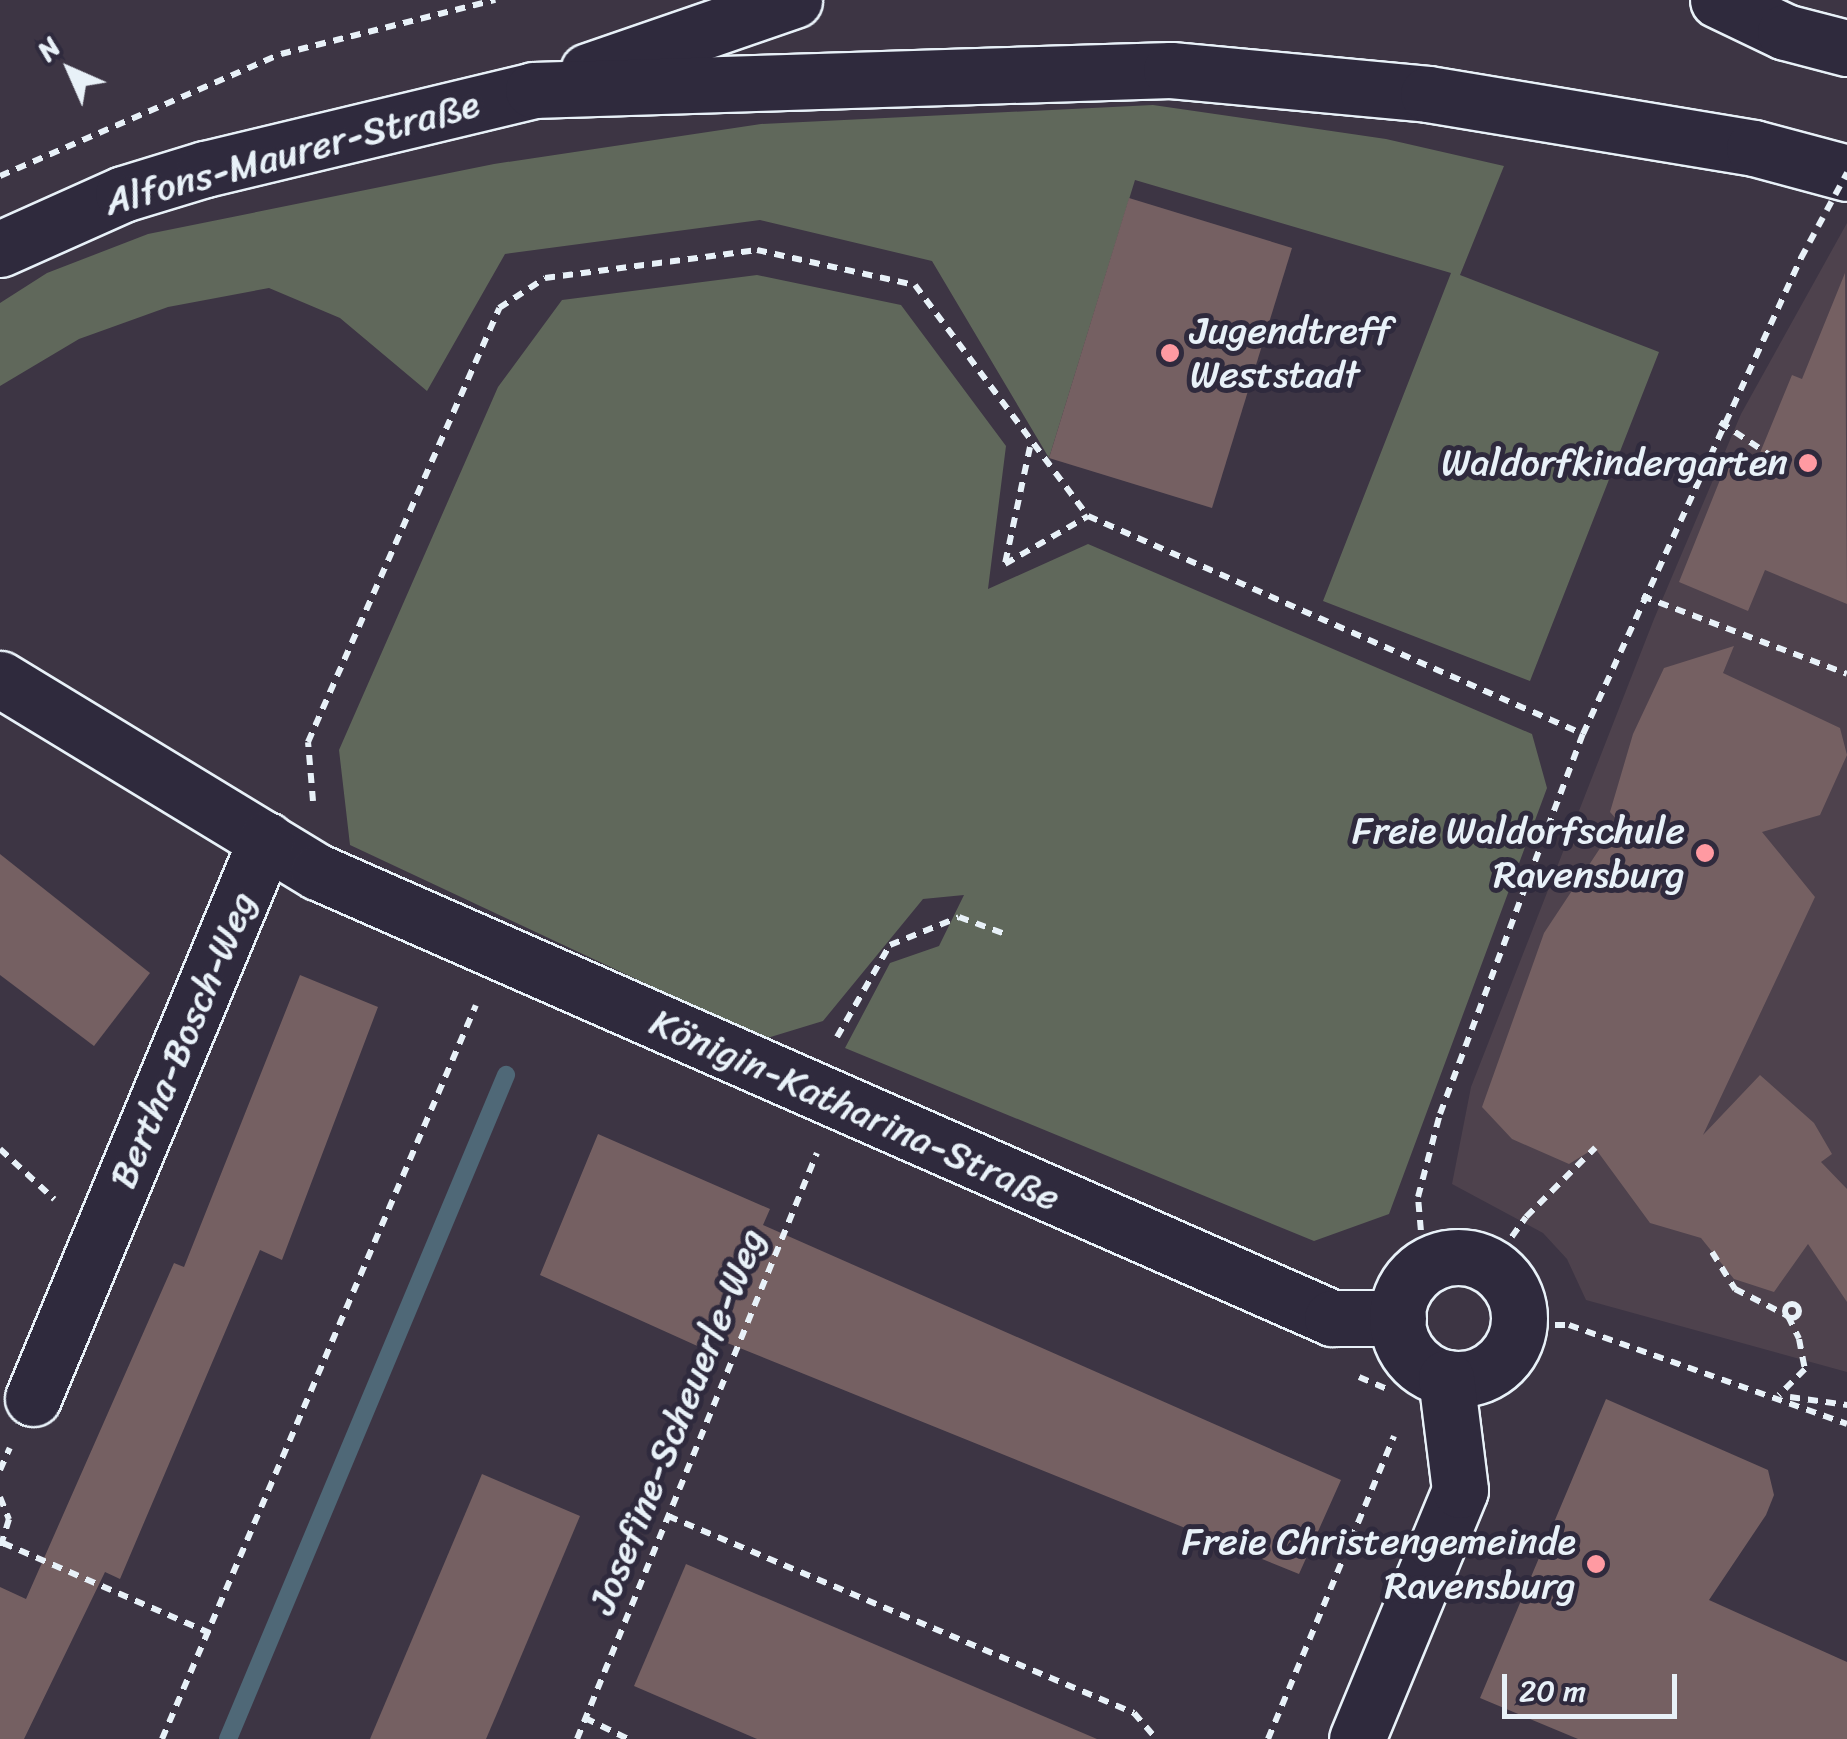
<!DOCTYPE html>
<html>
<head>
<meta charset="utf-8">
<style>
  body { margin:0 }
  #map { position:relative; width:1847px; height:1739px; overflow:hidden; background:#3d3544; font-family:Sriracha,sans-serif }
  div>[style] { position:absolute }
  .built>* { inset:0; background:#4e424d }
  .green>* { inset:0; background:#60685b }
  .stream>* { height:18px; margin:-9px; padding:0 9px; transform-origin:9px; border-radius:9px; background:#4f6877 }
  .building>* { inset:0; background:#756062 }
  .path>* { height:6px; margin-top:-3px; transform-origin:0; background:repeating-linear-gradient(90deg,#e8f1f8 0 10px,transparent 0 18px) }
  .path>.ring { margin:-3px; padding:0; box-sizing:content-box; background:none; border:6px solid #e8f1f8; border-radius:50% }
  .roads { filter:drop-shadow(2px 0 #e8f1f8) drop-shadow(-2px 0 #e8f1f8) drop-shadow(0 2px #e8f1f8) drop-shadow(0 -2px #e8f1f8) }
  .minor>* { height:55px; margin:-27.5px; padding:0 27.5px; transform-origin:27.5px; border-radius:27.5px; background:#2f2a3d }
  .minor>.ring { margin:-27.5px; padding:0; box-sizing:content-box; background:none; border:55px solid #2f2a3d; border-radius:50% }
  .tertiary>* { height:55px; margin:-27.5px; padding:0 27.5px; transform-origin:27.5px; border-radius:27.5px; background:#2f2a3d }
  .path-bridge>* { height:6px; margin-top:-3px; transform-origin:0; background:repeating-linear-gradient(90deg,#e8f1f8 0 10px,transparent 0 18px) }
  .dots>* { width:28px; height:28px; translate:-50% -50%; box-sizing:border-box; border:5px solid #2f2a3d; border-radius:50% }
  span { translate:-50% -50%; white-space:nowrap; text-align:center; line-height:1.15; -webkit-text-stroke:10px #2f2a3d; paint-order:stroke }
  .street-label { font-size:38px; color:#e8f1f8 }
  .poi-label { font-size:38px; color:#e8f1f8 }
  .left { translate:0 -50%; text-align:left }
  .right { translate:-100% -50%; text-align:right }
  .north { position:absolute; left:20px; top:20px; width:100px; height:100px; -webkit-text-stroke:8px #2f2a3d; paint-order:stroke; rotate:315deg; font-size:28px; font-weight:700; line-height:40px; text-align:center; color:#e8f1f8 }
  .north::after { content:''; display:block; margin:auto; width:35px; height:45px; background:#e8f1f8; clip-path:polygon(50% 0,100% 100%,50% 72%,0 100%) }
  .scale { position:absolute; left:1502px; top:1674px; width:175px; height:45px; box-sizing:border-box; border:5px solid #e8f1f8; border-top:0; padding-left:12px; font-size:30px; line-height:35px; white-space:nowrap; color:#e8f1f8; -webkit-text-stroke:8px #2f2a3d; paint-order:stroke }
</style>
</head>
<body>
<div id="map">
  <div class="built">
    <div style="clip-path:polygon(1847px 223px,1847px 1372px,1586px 1300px,1567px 1259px,1543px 1233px,1452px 1184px,1471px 1087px,1654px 619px,1741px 414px)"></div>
  </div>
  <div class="green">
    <div style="clip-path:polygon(1153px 105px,1386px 139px,1504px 166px,1460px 275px,1659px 352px,1530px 681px,1323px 601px,1451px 273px,1135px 180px,1049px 458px,932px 261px,760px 220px,505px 254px,427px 391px,340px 318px,269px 288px,168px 307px,79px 339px,0 386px,0 303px,47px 273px,148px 234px,494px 164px,761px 124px)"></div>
    <div style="clip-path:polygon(757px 275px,901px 305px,1006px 446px,988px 589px,1088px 544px,1532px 734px,1547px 788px,1389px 1214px,1314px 1241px,845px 1048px,890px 963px,939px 946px,964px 895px,923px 899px,823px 1021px,764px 1039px,350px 845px,339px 750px,498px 387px,562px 300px)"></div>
  </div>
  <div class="stream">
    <div style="left:228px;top:1739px;width:720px;rotate:-67.28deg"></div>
  </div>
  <div class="building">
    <div style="clip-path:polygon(1129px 198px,1292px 248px,1212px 508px,1049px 458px)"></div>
    <div style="clip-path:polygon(1845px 273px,1847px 604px,1765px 570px,1748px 611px,1679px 582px,1730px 455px,1755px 465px,1792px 375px,1802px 379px)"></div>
    <div style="clip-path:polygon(1734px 646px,1723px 673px,1840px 728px,1847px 755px,1820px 815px,1762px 832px,1815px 897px,1703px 1135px,1760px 1075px,1814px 1123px,1832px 1154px,1821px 1162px,1847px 1189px,1847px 1302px,1808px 1244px,1774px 1292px,1734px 1279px,1701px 1238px,1650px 1223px,1595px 1148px,1569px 1164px,1512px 1139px,1482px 1107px,1544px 933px,1618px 821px,1610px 812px,1633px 734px,1664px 668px)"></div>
    <div style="clip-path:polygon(0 854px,150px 973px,94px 1046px,0 975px)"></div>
    <div style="clip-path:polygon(300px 975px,378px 1007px,282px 1260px,260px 1250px,120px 1579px,105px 1572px,24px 1739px,0 1739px,0 1587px,26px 1599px,174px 1263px,184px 1267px)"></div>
    <div style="clip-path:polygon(598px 1134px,770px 1209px,763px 1225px,1341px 1480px,1299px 1574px,710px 1336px,704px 1349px,540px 1275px)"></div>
    <div style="clip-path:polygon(1606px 1399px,1768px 1470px,1774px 1495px,1766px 1515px,1709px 1600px,1847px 1662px,1847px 1739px,1578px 1739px,1480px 1698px)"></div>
    <div style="clip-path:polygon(482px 1474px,580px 1516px,501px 1704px,486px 1739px,370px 1739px)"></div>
    <div style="clip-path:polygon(686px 1564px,935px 1670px,1097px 1739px,757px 1739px,634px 1686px)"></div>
  </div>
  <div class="path">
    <div style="left:0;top:176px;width:306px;rotate:-23.5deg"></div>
    <div style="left:281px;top:54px;width:221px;rotate:-14.2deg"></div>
    <div style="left:1720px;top:422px;width:61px;rotate:33.7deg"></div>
    <div style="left:1030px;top:447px;width:120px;rotate:102.1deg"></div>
    <div style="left:1005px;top:564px;width:96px;rotate:-30deg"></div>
    <div style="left:1642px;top:596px;width:219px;rotate:20.8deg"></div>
    <div style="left:313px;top:801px;width:59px;rotate:-94.8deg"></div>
    <div style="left:308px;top:742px;width:474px;rotate:-66.2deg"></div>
    <div style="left:499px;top:308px;width:55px;rotate:-33.1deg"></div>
    <div style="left:545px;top:278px;width:214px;rotate:-7.5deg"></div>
    <div style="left:757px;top:250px;width:162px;rotate:12.5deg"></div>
    <div style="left:915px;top:285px;width:289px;rotate:53.2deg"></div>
    <div style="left:1088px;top:516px;width:541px;rotate:23.77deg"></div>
    <div style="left:837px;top:1037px;width:106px;rotate:-60.1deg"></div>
    <div style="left:890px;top:945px;width:74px;rotate:-22.1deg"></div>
    <div style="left:959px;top:917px;width:52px;rotate:20.2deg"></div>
    <div style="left:0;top:1149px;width:74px;rotate:42.8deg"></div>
    <div style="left:1712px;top:1252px;width:44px;rotate:58.1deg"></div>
    <div style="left:1735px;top:1289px;width:59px;rotate:27deg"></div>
    <div style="left:1788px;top:1316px;width:25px;rotate:64deg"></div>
    <div style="left:1799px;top:1339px;width:31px;rotate:79deg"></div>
    <div style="left:1805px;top:1369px;width:37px;rotate:135deg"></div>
    <div style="left:1424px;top:1266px;width:69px;rotate:-95deg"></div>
    <div style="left:1418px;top:1197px;width:86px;rotate:-75.2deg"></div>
    <div style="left:1440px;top:1114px;width:406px;rotate:-69.4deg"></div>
    <div style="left:1583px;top:734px;width:524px;rotate:-65.39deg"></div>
    <div style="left:1491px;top:1266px;width:60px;rotate:-54.5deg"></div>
    <div style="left:1526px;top:1217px;width:98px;rotate:-45deg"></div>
    <div class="ring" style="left:1785px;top:1304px;width:8px;height:8px"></div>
    <div style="left:1519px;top:1325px;width:50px"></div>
    <div style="left:1569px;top:1325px;width:295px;rotate:19.6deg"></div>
    <div style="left:1359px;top:1377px;width:33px;rotate:23deg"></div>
    <div style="left:1790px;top:1397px;width:58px;rotate:8deg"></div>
    <div style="left:0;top:1470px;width:24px;rotate:-66deg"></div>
    <div style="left:0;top:1497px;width:24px;rotate:68deg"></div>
    <div style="left:9px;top:1519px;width:31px;rotate:107deg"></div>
    <div style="left:668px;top:1516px;width:506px;rotate:22.92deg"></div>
    <div style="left:1134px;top:1713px;width:35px;rotate:49deg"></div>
    <div style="left:3px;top:1543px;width:228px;rotate:23.5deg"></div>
    <div style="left:585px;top:1718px;width:48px;rotate:26deg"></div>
    <div style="left:162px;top:1739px;width:798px;rotate:-66.84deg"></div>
    <div style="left:577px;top:1739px;width:633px;rotate:-67.73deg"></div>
    <div style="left:1268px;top:1739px;width:328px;rotate:-67.4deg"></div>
  </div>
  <div class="roads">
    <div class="minor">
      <div style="left:0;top:249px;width:135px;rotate:-24.1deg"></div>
      <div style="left:123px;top:194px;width:86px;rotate:-17deg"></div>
      <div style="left:205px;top:169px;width:337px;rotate:-13.5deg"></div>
      <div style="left:0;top:679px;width:372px;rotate:31.3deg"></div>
      <div style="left:318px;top:872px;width:1108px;rotate:23.74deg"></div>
      <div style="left:1332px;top:1318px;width:66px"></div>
      <div class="ring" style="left:1397px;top:1257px;width:67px;height:67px"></div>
      <div style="left:33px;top:1398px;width:605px;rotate:-67.34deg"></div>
      <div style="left:1357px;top:1739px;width:269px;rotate:-67.5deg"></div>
      <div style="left:1460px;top:1490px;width:113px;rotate:-97.1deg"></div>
    </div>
    <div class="tertiary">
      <div style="left:1718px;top:0;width:74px;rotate:25.5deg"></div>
      <div style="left:1785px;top:32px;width:64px;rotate:14.5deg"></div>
      <div style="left:588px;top:71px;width:218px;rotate:-19deg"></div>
      <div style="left:533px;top:90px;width:638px;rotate:-1.8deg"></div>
      <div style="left:1171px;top:70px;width:258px;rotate:5.3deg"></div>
      <div style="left:1428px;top:94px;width:330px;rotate:9.4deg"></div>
      <div style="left:1754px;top:148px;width:96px;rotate:15deg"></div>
    </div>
  </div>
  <div class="path-bridge">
    <div style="left:1801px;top:258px;width:97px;rotate:-61.6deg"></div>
  </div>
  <div class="dots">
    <div style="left:1170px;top:353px;background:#ff9aa2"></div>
    <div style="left:1808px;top:463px;background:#ff9aa2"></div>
    <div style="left:1705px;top:853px;background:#ff9aa2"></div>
    <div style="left:1596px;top:1564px;background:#ff9aa2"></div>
  </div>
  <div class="street-label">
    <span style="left:292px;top:153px;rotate:-15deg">Alfons-Maurer-Straße</span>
    <span style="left:183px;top:1040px;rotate:-67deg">Bertha-Bosch-Weg</span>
    <span style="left:855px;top:1110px;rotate:24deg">Königin-Katharina-Straße</span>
    <span style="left:677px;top:1421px;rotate:-68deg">Josefine-Scheuerle-Weg</span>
  </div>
  <div class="poi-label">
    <span class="left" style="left:1190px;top:353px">Jugendtreff<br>Weststadt</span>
    <span class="right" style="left:1788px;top:463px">Waldorfkindergarten</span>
    <span class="right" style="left:1685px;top:853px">Freie Waldorfschule<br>Ravensburg</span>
    <span class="right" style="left:1576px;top:1564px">Freie Christengemeinde<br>Ravensburg</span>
  </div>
  <div class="north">N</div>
  <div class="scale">20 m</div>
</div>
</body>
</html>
